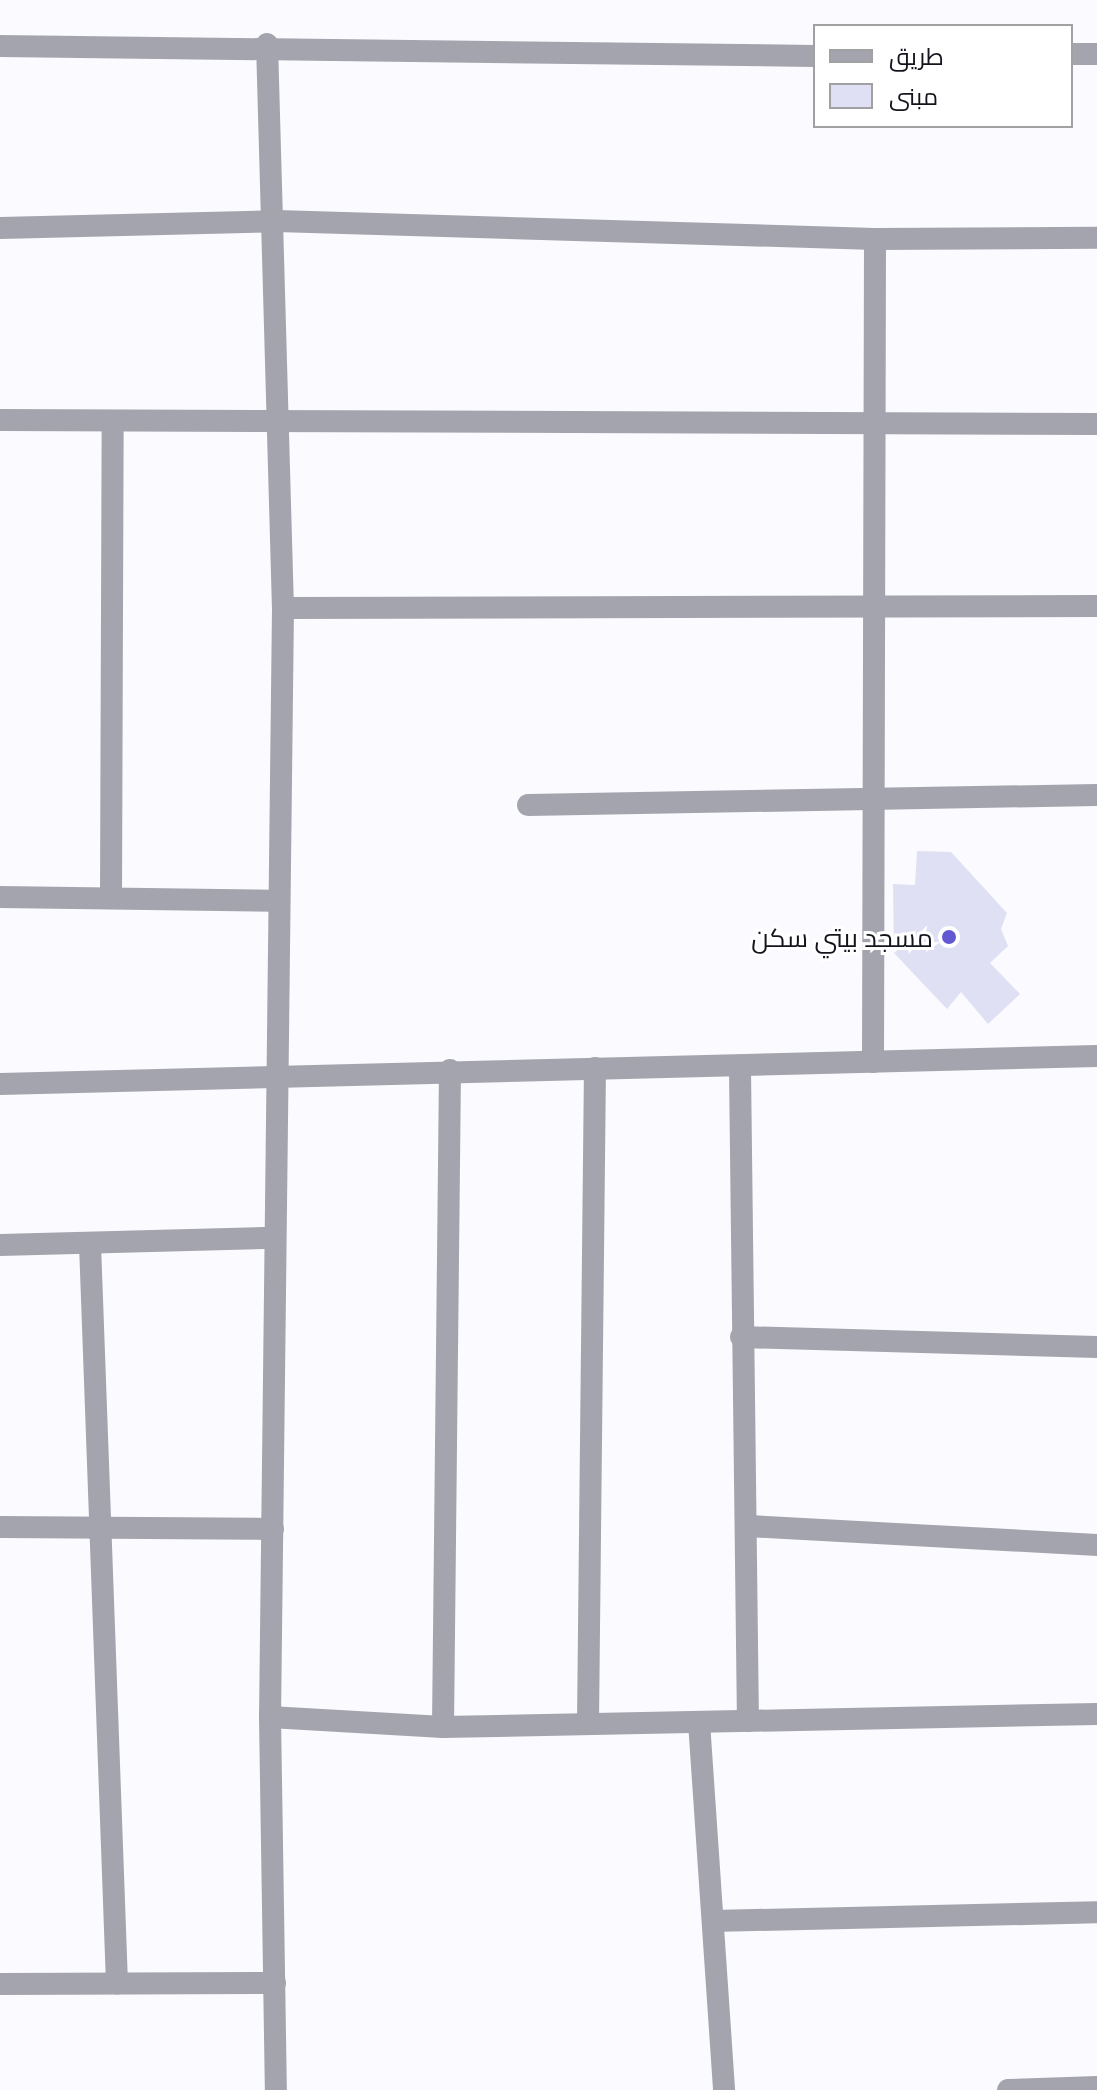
<!DOCTYPE html>
<html>
<head>
<meta charset="utf-8">
<style>
  body { margin:0 }
  #map { position:relative; width:1097px; height:2090px; overflow:hidden; background:#fafaff; font-family:"Playfair Display",Cairo,serif }
  div>[style] { position:absolute }
  .building>* { inset:0; background:#dfe0f3 }
  .minor>* { height:22px; margin:-11px; padding:0 11px; transform-origin:11px; border-radius:11px; background:#a3a4ad }
  .tertiary>* { height:22px; margin:-11px; padding:0 11px; transform-origin:11px; border-radius:11px; background:#a3a4ad }
  .dots>* { width:22px; height:22px; translate:-50% -50%; box-sizing:border-box; border:4px solid #fff; border-radius:50% }
  span { translate:-50% -50%; white-space:nowrap; text-align:center; line-height:1.15; -webkit-text-stroke:6px #fff; paint-order:stroke }
  .poi-label { font-size:26px; color:#14141c }
  .right { translate:-100% -50%; text-align:right }
  .legend { position:absolute; left:813px; top:24px; width:260px; height:104px; box-sizing:border-box; background:#fff; border:2px solid #a1a1a4; margin:0; padding:10px 14px; list-style:none; font-size:24px; color:#14141c }
  .legend li { display:flex; align-items:center; gap:16px; height:40px }
  .legend b { width:40px; border:2px solid #a1a1a4 }
</style>
</head>
<body>
<div id="map">
  <div class="building">
    <div style="clip-path:polygon(917px 851px,951px 852px,1007px 913px,1001px 929px,1008px 946px,990px 963px,1020px 994px,988px 1024px,961px 992px,947px 1009px,894px 953px,893px 884px,915px 885px)"></div>
  </div>
  <div class="minor">
    <div style="left:267px;top:44px;width:564px;rotate:88.38deg"></div>
    <div style="left:283px;top:608px;width:1109px;rotate:90.67deg"></div>
    <div style="left:270px;top:1717px;width:373px;rotate:89.1deg"></div>
    <div style="left:0;top:228px;width:277px;rotate:-1.4deg"></div>
    <div style="left:277px;top:221px;width:598px;rotate:1.72deg"></div>
    <div style="left:875px;top:239px;width:222px;rotate:-0.3deg"></div>
    <div style="left:0;top:420px;width:1097px;rotate:0.21deg"></div>
    <div style="left:283px;top:608px;width:814px;rotate:-0.14deg"></div>
    <div style="left:528px;top:805px;width:569px;rotate:-1.01deg"></div>
    <div style="left:0;top:897px;width:275px;rotate:0.8deg"></div>
    <div style="left:111px;top:898px;width:477px;rotate:-89.8deg"></div>
    <div style="left:873px;top:1062px;width:823px;rotate:-89.86deg"></div>
    <div style="left:740px;top:1070px;width:651px;rotate:89.3deg"></div>
    <div style="left:0;top:1084px;width:1097px;rotate:-1.46deg"></div>
    <div style="left:90px;top:1244px;width:740px;rotate:87.91deg"></div>
    <div style="left:0;top:1245px;width:274px;rotate:-1.5deg"></div>
    <div style="left:741px;top:1337px;width:356px;rotate:1.6deg"></div>
    <div style="left:748px;top:1526px;width:350px;rotate:3.1deg"></div>
    <div style="left:0;top:1527px;width:273px;rotate:0.4deg"></div>
    <div style="left:270px;top:1717px;width:173px;rotate:3.3deg"></div>
    <div style="left:443px;top:1727px;width:654px;rotate:-1.14deg"></div>
    <div style="left:699px;top:1722px;width:369px;rotate:86.1deg"></div>
    <div style="left:588px;top:1723px;width:655px;rotate:-89.39deg"></div>
    <div style="left:443px;top:1727px;width:657px;rotate:-89.39deg"></div>
    <div style="left:713px;top:1921px;width:384px;rotate:-1.3deg"></div>
    <div style="left:0;top:1984px;width:275px;rotate:-0.2deg"></div>
    <div style="left:1008px;top:2090px;width:89px;rotate:-1.9deg"></div>
  </div>
  <div class="tertiary">
    <div style="left:0;top:46px;width:815px;rotate:0.7deg"></div>
    <div style="left:1071px;top:54px;width:26px"></div>
  </div>
  <div class="dots">
    <div style="left:949px;top:937px;background:#6258d1"></div>
  </div>
  <div class="poi-label">
    <span class="right" style="left:933px;top:937px">مسجد بيتي سكن</span>
  </div>
  <ul class="legend">
  <li><b style="height:10px;background:#a3a4ad"></b>طريق</li>
  <li><b style="height:22px;background:#dfe0f3"></b>مبنى</li>
  </ul>
</div>
</body>
</html>
